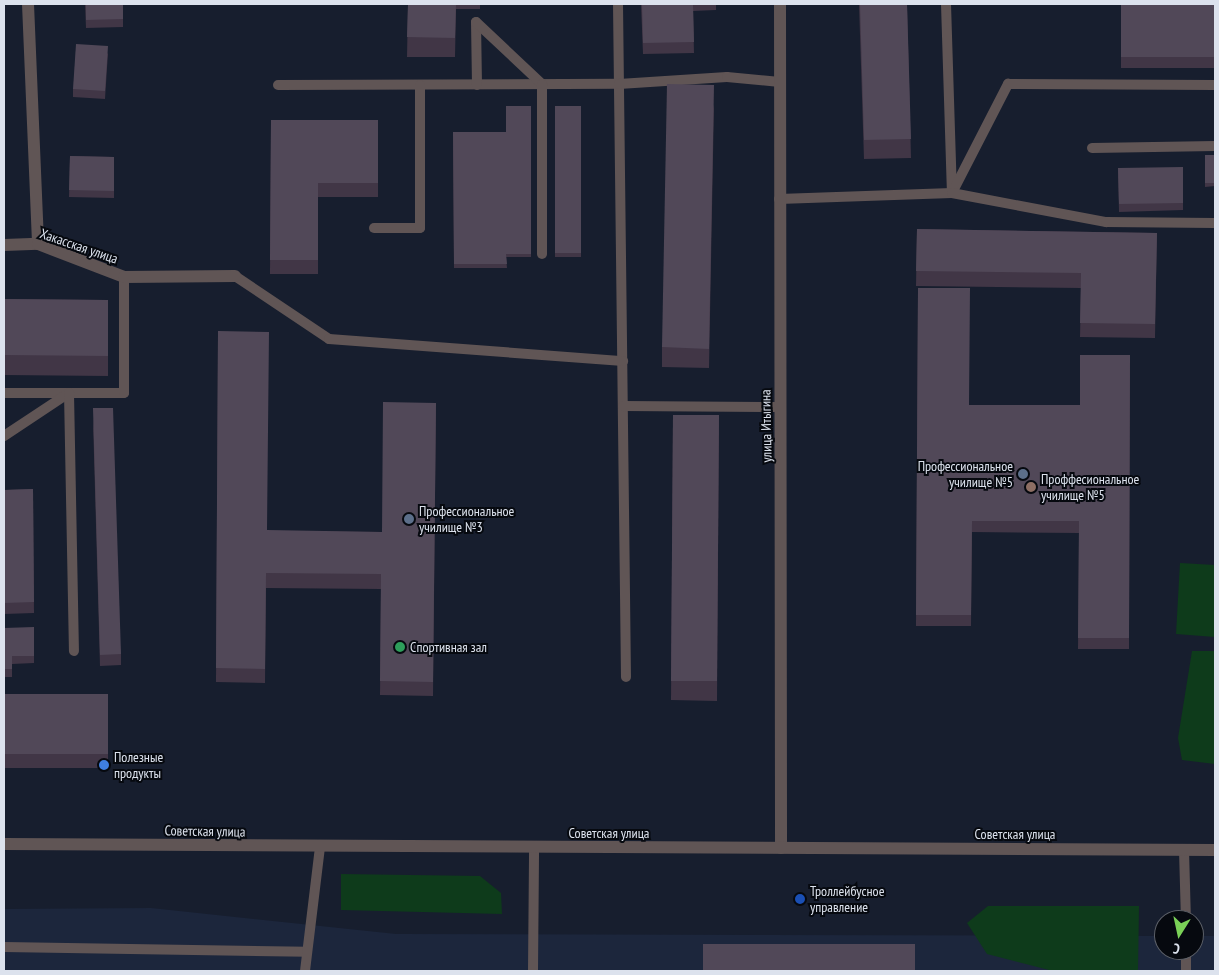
<!DOCTYPE html>
<html>
<head>
<meta charset="utf-8">
<style>
  body { margin:0 }
  #map { position:relative; width:1219px; height:975px; overflow:hidden; background:#171e2e; font-family:"PT Sans Narrow",sans-serif }
  div>[style] { position:absolute }
  .built>* { inset:0; background:#1c263c }
  .green>* { inset:0; background:#0e3b1b }
  .lane>* { height:10px; margin:-5px; padding:0 5px; transform-origin:5px; border-radius:5px; background:#605555 }
  .street>* { height:12px; margin:-6px; padding:0 6px; transform-origin:6px; border-radius:6px; background:#605555 }
  .wall>* { inset:0; background:#413646 }
  .building>* { inset:0; background:#514858 }
  .dots>* { width:14px; height:14px; translate:-50% -50%; box-sizing:border-box; border:2px solid #06090f; border-radius:50% }
  span { translate:-50% -50%; white-space:nowrap; text-align:center; line-height:1.15; -webkit-text-stroke:4px #06090f; paint-order:stroke }
  .street-label { font-size:14px; color:#dce2ed }
  .poi-label { font-size:14px; color:#dce2ed }
  .right { translate:-100% -50%; text-align:right }
  .left { translate:0 -50%; text-align:left }
  .frame { position:absolute; inset:0; border:5px solid #dce2ed; pointer-events:none }
  .north { position:absolute; left:1154px; top:910px; width:50px; height:50px; box-sizing:border-box; background:#06090f; border:1px solid #5c6068; border-radius:50%; rotate:190deg; font-size:14px; font-weight:700; line-height:20px; text-align:center; color:#dce2ed }
  .north::after { content:''; display:block; margin:auto; width:18px; height:22px; background:#7ad157; clip-path:polygon(50% 0,100% 100%,50% 72%,0 100%) }
</style>
</head>
<body>
<div id="map">
  <div class="built">
    <div style="clip-path:polygon(151px 908px,396px 934px,1164px 936px,1164px 950px,1194px 950px,1194px 936px,1214px 936px,1215px 971px,4px 971px,4px 909px)"></div>
  </div>
  <div class="green">
    <div style="clip-path:polygon(1180px 563px,1215px 565px,1215px 637px,1176px 634px)"></div>
    <div style="clip-path:polygon(1192px 651px,1215px 651px,1215px 764px,1182px 760px,1178px 738px)"></div>
    <div style="clip-path:polygon(341px 874px,480px 876px,501px 893px,502px 914px,341px 910px)"></div>
    <div style="clip-path:polygon(988px 906px,1139px 906px,1138px 971px,1053px 971px,987px 954px,967px 923px)"></div>
  </div>
  <div class="lane">
    <div style="left:618px;top:4px;width:673px;rotate:89.32deg"></div>
    <div style="left:946px;top:4px;width:188px;rotate:88.2deg"></div>
    <div style="left:278px;top:85px;width:341px;rotate:-0.2deg"></div>
    <div style="left:619px;top:84px;width:108px;rotate:-3.7deg"></div>
    <div style="left:727px;top:77px;width:53px;rotate:5.4deg"></div>
    <div style="left:477px;top:85px;width:63px;rotate:-90.9deg"></div>
    <div style="left:476px;top:22px;width:91px;rotate:43.2deg"></div>
    <div style="left:542px;top:84px;width:170px;rotate:90deg"></div>
    <div style="left:1092px;top:148px;width:123px;rotate:-0.9deg"></div>
    <div style="left:952px;top:193px;width:123px;rotate:-62.8deg"></div>
    <div style="left:1008px;top:84px;width:207px;rotate:0.3deg"></div>
    <div style="left:779px;top:199px;width:173px;rotate:-2deg"></div>
    <div style="left:952px;top:193px;width:157px;rotate:10.7deg"></div>
    <div style="left:1106px;top:222px;width:109px;rotate:0.5deg"></div>
    <div style="left:374px;top:228px;width:46px"></div>
    <div style="left:420px;top:228px;width:143px;rotate:-90deg"></div>
    <div style="left:235px;top:276px;width:113px;rotate:33.8deg"></div>
    <div style="left:329px;top:339px;width:295px;rotate:4.3deg"></div>
    <div style="left:4px;top:393px;width:120px"></div>
    <div style="left:124px;top:393px;width:116px;rotate:-90deg"></div>
    <div style="left:623px;top:406px;width:158px;rotate:0.4deg"></div>
    <div style="left:4px;top:436px;width:78px;rotate:-33.5deg"></div>
    <div style="left:69px;top:393px;width:258px;rotate:88.9deg"></div>
    <div style="left:1184px;top:850px;width:70px;rotate:88.4deg"></div>
    <div style="left:4px;top:947px;width:303px;rotate:0.9deg"></div>
    <div style="left:1186px;top:950px;width:21px;rotate:90deg"></div>
    <div style="left:305px;top:971px;width:125px;rotate:-83.1deg"></div>
    <div style="left:533px;top:971px;width:123px;rotate:-89.5deg"></div>
  </div>
  <div class="street">
    <div style="left:28px;top:4px;width:240px;rotate:87.6deg"></div>
    <div style="left:780px;top:4px;width:844px;rotate:89.93deg"></div>
    <div style="left:4px;top:245px;width:34px;rotate:-2deg"></div>
    <div style="left:38px;top:244px;width:92px;rotate:21deg"></div>
    <div style="left:124px;top:277px;width:111px;rotate:-0.5deg"></div>
    <div style="left:4px;top:844px;width:1211px;rotate:0.28deg"></div>
  </div>
  <div class="wall">
    <div style="clip-path:polygon(85px 4px,123px 19px,123px 27px,86px 28px)"></div>
    <div style="clip-path:polygon(408px 4px,480px 4px,480px 9px,456px 9px,455px 57px,407px 57px)"></div>
    <div style="clip-path:polygon(641px 4px,716px 4px,716px 10px,693px 11px,694px 53px,643px 54px)"></div>
    <div style="clip-path:polygon(859px 4px,907px 4px,911px 158px,864px 159px)"></div>
    <div style="clip-path:polygon(1121px 4px,1215px 4px,1215px 68px,1121px 68px)"></div>
    <div style="clip-path:polygon(108px 53px,105px 99px,73px 97px,73px 89px)"></div>
    <div style="clip-path:polygon(714px 104px,709px 368px,662px 367px,662px 347px)"></div>
    <div style="clip-path:polygon(531px 106px,531px 257px,506px 257px,507px 268px,454px 268px,453px 132px,506px 132px)"></div>
    <div style="clip-path:polygon(555px 106px,581px 106px,581px 257px,555px 257px)"></div>
    <div style="clip-path:polygon(271px 120px,378px 120px,378px 197px,318px 197px,318px 274px,270px 274px)"></div>
    <div style="clip-path:polygon(1205px 155px,1215px 155px,1215px 186px,1205px 187px)"></div>
    <div style="clip-path:polygon(70px 156px,114px 157px,114px 198px,69px 197px)"></div>
    <div style="clip-path:polygon(1118px 168px,1183px 203px,1183px 210px,1119px 212px)"></div>
    <div style="clip-path:polygon(917px 229px,1157px 233px,1155px 338px,1080px 337px,1081px 288px,916px 286px)"></div>
    <div style="clip-path:polygon(918px 288px,969px 405px,1080px 405px,1130px 355px,1129px 649px,1078px 649px,1079px 533px,972px 532px,971px 626px,916px 626px)"></div>
    <div style="clip-path:polygon(4px 299px,108px 300px,108px 376px,4px 375px)"></div>
    <div style="clip-path:polygon(218px 331px,267px 531px,382px 532px,436px 403px,433px 696px,380px 695px,381px 589px,266px 588px,265px 683px,216px 682px)"></div>
    <div style="clip-path:polygon(673px 415px,719px 415px,717px 701px,671px 700px)"></div>
    <div style="clip-path:polygon(93px 420px,121px 654px,121px 665px,100px 666px)"></div>
    <div style="clip-path:polygon(33px 489px,34px 613px,4px 614px,4px 490px)"></div>
    <div style="clip-path:polygon(4px 628px,34px 656px,34px 663px,12px 664px,12px 677px,4px 677px)"></div>
    <div style="clip-path:polygon(4px 694px,108px 694px,108px 768px,4px 768px)"></div>
  </div>
  <div class="building">
    <div style="clip-path:polygon(86px 4px,123px 4px,123px 19px,86px 20px)"></div>
    <div style="clip-path:polygon(408px 4px,456px 4px,455px 38px,407px 37px)"></div>
    <div style="clip-path:polygon(642px 4px,693px 4px,694px 42px,643px 43px)"></div>
    <div style="clip-path:polygon(860px 4px,907px 4px,911px 139px,864px 140px)"></div>
    <div style="clip-path:polygon(1121px 4px,1215px 4px,1215px 57px,1121px 57px)"></div>
    <div style="clip-path:polygon(76px 44px,108px 46px,105px 91px,73px 89px)"></div>
    <div style="clip-path:polygon(667px 84px,714px 85px,709px 349px,662px 347px)"></div>
    <div style="clip-path:polygon(506px 106px,531px 106px,531px 254px,506px 254px,507px 264px,454px 264px,453px 132px,506px 132px)"></div>
    <div style="clip-path:polygon(555px 106px,581px 106px,581px 253px,555px 253px)"></div>
    <div style="clip-path:polygon(271px 120px,378px 120px,378px 183px,318px 183px,318px 260px,270px 260px)"></div>
    <div style="clip-path:polygon(1205px 155px,1215px 155px,1215px 183px,1205px 183px)"></div>
    <div style="clip-path:polygon(70px 156px,114px 157px,114px 191px,69px 190px)"></div>
    <div style="clip-path:polygon(1183px 167px,1183px 203px,1119px 204px,1118px 168px)"></div>
    <div style="clip-path:polygon(917px 229px,1157px 233px,1155px 324px,1080px 323px,1081px 273px,916px 271px)"></div>
    <div style="clip-path:polygon(918px 288px,970px 288px,969px 405px,1080px 405px,1080px 355px,1130px 355px,1129px 638px,1078px 638px,1079px 521px,972px 521px,971px 615px,916px 615px)"></div>
    <div style="clip-path:polygon(4px 299px,108px 300px,108px 356px,4px 355px)"></div>
    <div style="clip-path:polygon(218px 331px,269px 332px,267px 530px,382px 532px,383px 402px,436px 403px,433px 682px,380px 681px,381px 574px,266px 573px,265px 669px,216px 668px)"></div>
    <div style="clip-path:polygon(93px 408px,113px 408px,121px 654px,100px 655px)"></div>
    <div style="clip-path:polygon(673px 415px,719px 415px,717px 681px,671px 681px)"></div>
    <div style="clip-path:polygon(33px 489px,34px 602px,4px 603px,4px 490px)"></div>
    <div style="clip-path:polygon(34px 627px,34px 656px,12px 656px,12px 669px,4px 669px,4px 628px)"></div>
    <div style="clip-path:polygon(4px 694px,108px 694px,108px 754px,4px 754px)"></div>
    <div style="clip-path:polygon(703px 944px,915px 944px,915px 971px,703px 971px)"></div>
  </div>
  <div class="dots">
    <div style="left:1023px;top:474px;background:#5c6f8a"></div>
    <div style="left:1031px;top:487px;background:#8d6e63"></div>
    <div style="left:409px;top:519px;background:#5c6f8a"></div>
    <div style="left:400px;top:647px;background:#2e9e5b"></div>
    <div style="left:104px;top:765px;background:#3f7fe0"></div>
    <div style="left:800px;top:899px;background:#1a4fb4"></div>
  </div>
  <div class="street-label">
    <span style="left:79px;top:246px;rotate:19deg">Хакасская улица</span>
    <span style="left:766px;top:426px;rotate:-91deg">улица Итыгина</span>
    <span style="left:205px;top:831px;rotate:1deg">Советская улица</span>
    <span style="left:609px;top:833px">Советская улица</span>
    <span style="left:1015px;top:834px">Советская улица</span>
  </div>
  <div class="poi-label">
    <span class="right" style="left:1013px;top:474px">Профессиональное<br>училище №5</span>
    <span class="left" style="left:1041px;top:487px">Проффесиональное<br>училище №5</span>
    <span class="left" style="left:419px;top:519px">Профессиональное<br>училище №3</span>
    <span class="left" style="left:410px;top:647px">Спортивная зал</span>
    <span class="left" style="left:114px;top:765px">Полезные<br>продукты</span>
    <span class="left" style="left:810px;top:899px">Троллейбусное<br>управление</span>
  </div>
  <div class="frame"></div>
  <div class="north">С</div>
</div>
</body>
</html>
